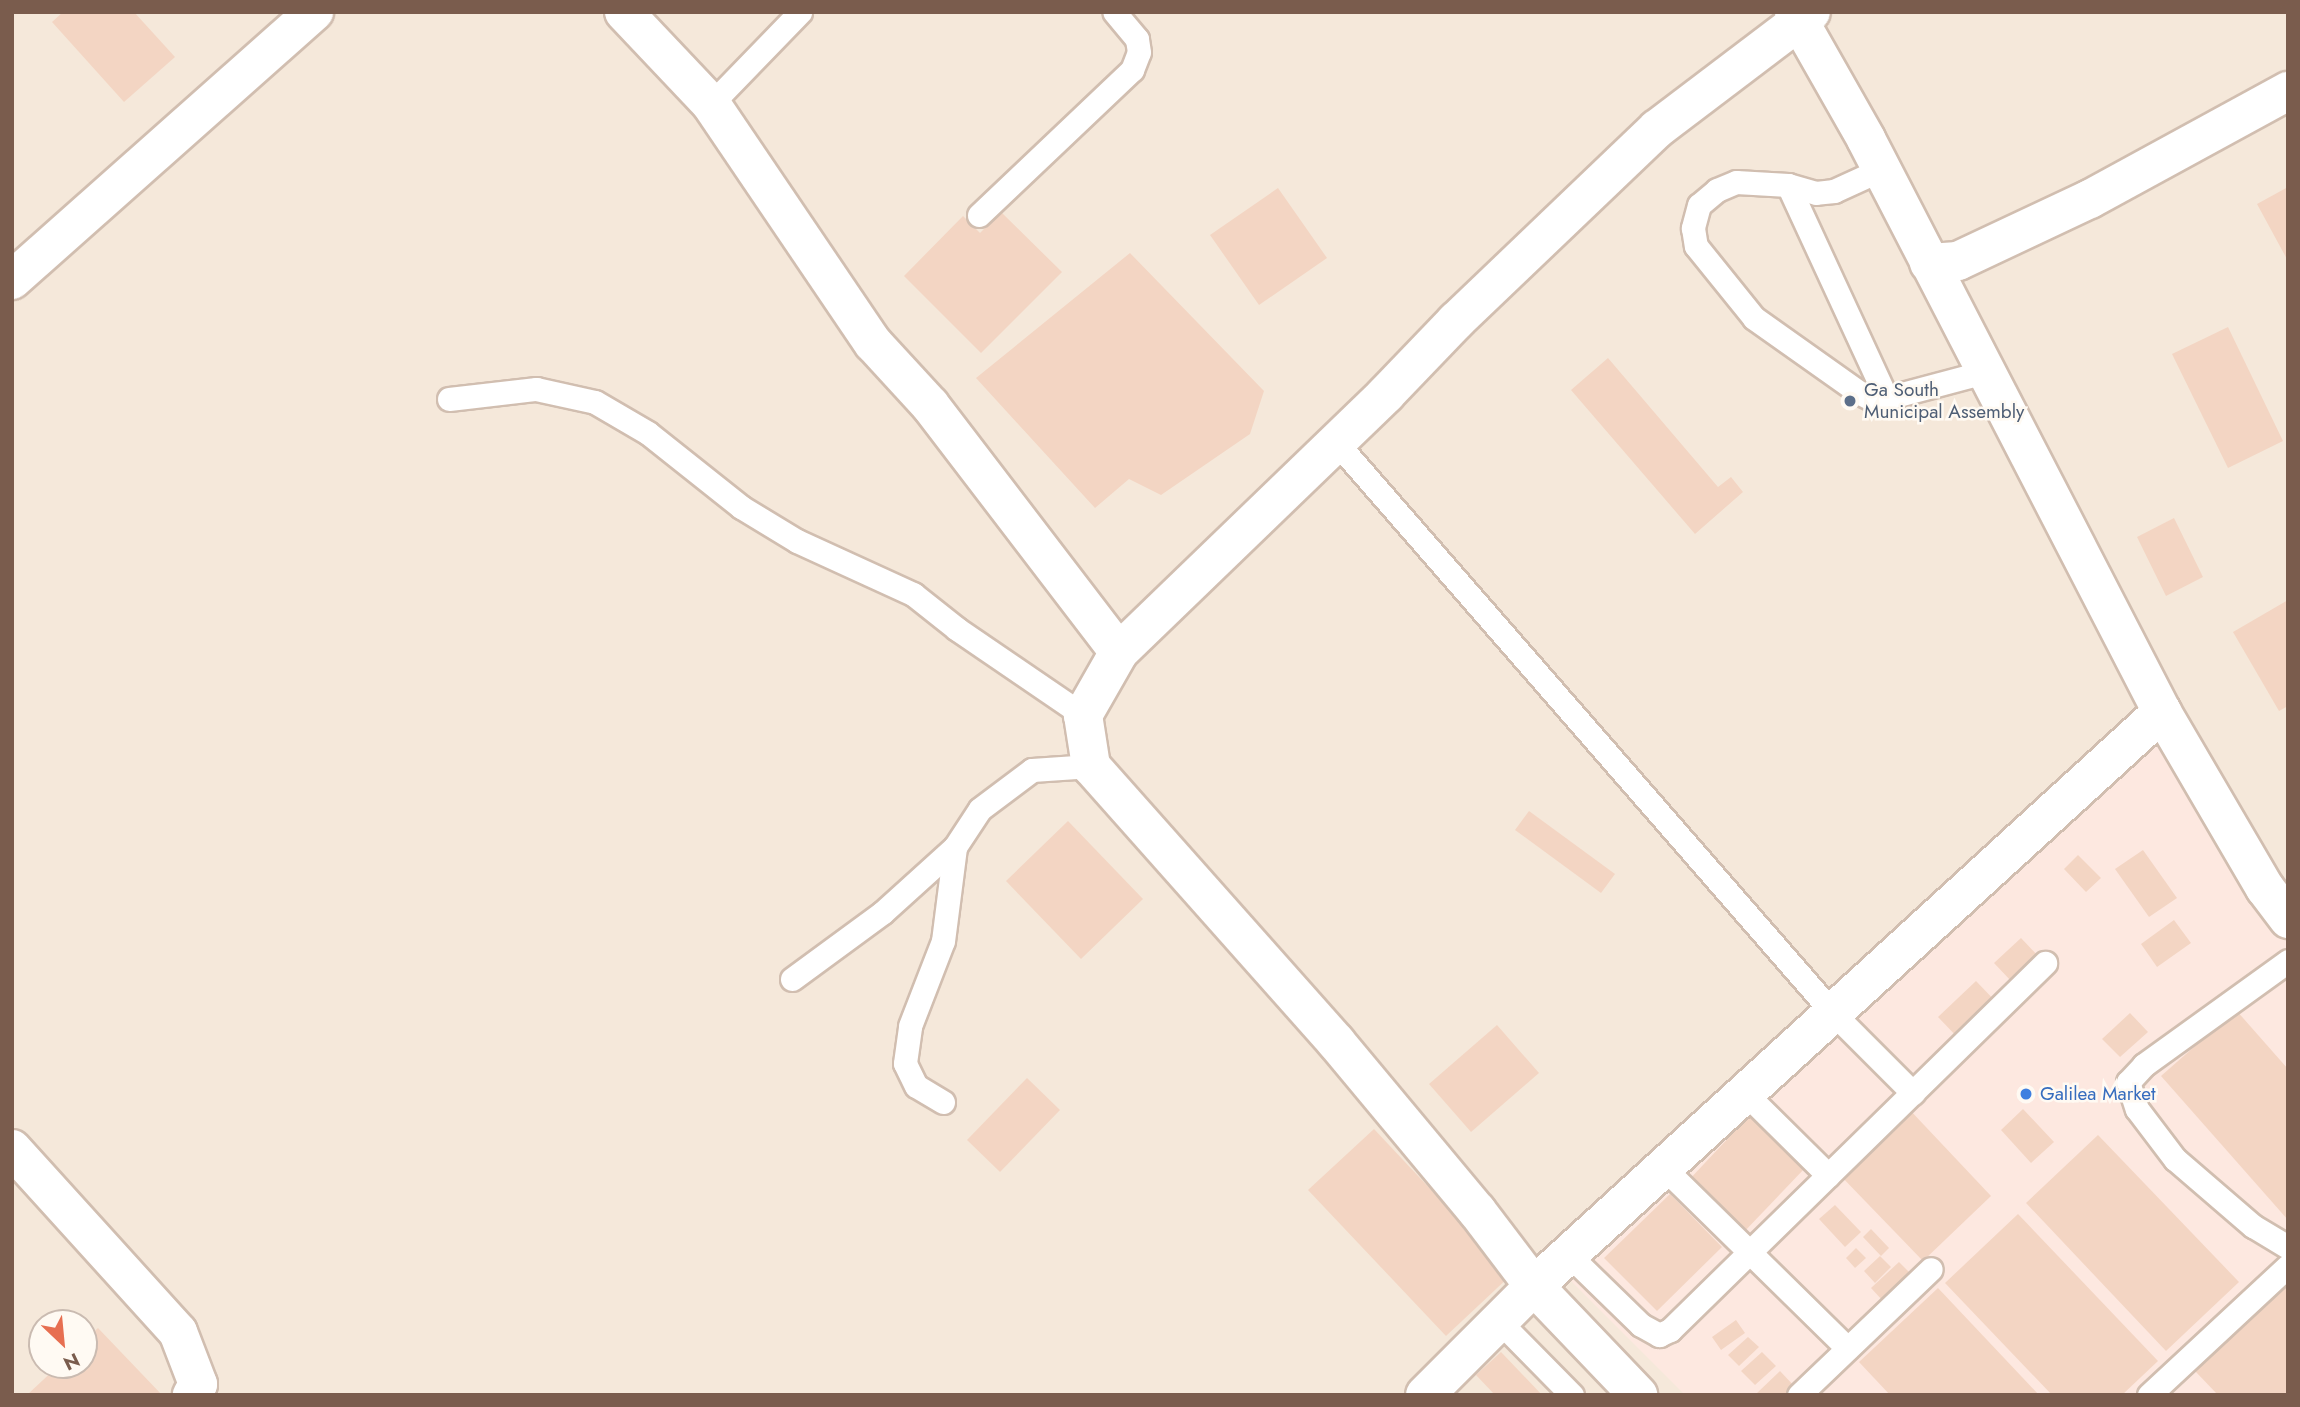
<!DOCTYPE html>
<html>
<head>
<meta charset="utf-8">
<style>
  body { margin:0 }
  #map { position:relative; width:2300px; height:1407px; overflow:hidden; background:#fdf6ec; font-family:Jost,sans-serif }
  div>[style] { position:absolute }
  .residential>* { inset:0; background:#f5e8da }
  .commercial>* { inset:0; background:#fde8e0 }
  .building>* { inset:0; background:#f3d5c3 }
  .roads { filter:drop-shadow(2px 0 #d1beb0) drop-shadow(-2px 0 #d1beb0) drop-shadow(0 2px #d1beb0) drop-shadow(0 -2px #d1beb0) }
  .service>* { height:23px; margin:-11.5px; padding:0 11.5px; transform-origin:11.5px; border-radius:11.5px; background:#fff }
  .minor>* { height:38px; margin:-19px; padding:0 19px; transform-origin:19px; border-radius:19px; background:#fff }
  .dots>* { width:19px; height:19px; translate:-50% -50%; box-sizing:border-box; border:4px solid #fffaf3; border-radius:50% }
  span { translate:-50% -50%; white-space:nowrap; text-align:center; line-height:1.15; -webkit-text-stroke:5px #fffaf3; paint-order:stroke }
  .service-label { font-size:19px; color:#4e5e75 }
  .left { translate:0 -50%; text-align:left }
  .shop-label { font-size:19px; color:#366cbe }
  .frame { position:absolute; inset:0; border:14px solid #7a5c4d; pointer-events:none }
  .north { position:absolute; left:28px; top:1309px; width:70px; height:70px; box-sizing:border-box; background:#fffaf3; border:2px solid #cabbb1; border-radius:50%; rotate:154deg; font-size:19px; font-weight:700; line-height:28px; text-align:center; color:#7a5c4d }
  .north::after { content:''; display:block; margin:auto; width:24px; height:32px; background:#e76f51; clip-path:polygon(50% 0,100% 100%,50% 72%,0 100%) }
</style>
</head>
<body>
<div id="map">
  <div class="residential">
    <div style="clip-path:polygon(evenodd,12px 12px,2288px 12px,2288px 1395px,12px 1395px,12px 12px,42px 1323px,84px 1323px,84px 1365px,42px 1365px,42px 1323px)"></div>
  </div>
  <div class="commercial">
    <div style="clip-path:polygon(2154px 729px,2288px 911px,2288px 1395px,1685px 1395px,1568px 1278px)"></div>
  </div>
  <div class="building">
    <div style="clip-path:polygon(63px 12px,134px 12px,175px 57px,124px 102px,52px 22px)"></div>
    <div style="clip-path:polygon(2288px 187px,2288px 261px,2257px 204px)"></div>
    <div style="clip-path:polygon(1278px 188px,1327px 258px,1259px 305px,1210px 235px)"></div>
    <div style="clip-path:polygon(1001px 212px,1062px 272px,981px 353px,904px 276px,963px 216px,980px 233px)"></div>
    <div style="clip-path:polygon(1130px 253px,1264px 391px,1250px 434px,1161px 495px,1129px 479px,1095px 508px,976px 378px)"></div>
    <div style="clip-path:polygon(2228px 327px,2283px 441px,2228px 468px,2172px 354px)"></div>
    <div style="clip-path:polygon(1608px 358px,1718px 487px,1731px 477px,1743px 492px,1695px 534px,1571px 390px)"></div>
    <div style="clip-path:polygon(2174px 518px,2203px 577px,2166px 596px,2137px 537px)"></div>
    <div style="clip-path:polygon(2288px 600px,2288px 706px,2279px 711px,2233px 632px)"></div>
    <div style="clip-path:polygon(1529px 811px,1615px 874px,1601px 893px,1515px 830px)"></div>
    <div style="clip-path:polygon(1068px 821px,1143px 899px,1081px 959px,1006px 881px)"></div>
    <div style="clip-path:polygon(2143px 850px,2177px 898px,2149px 917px,2115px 869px)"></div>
    <div style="clip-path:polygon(2078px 855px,2101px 878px,2086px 892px,2064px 869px)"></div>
    <div style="clip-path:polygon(2174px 920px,2191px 943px,2157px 967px,2141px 944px)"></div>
    <div style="clip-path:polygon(2021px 938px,2039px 957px,2012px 982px,1994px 963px)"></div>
    <div style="clip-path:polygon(1976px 981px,1999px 1005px,1961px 1041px,1938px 1017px)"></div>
    <div style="clip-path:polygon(2236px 1010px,2288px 1069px,2288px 1220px,2161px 1076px)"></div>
    <div style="clip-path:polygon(2130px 1013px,2148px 1032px,2120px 1057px,2102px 1039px)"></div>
    <div style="clip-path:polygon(1497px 1025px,1539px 1073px,1471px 1132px,1429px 1084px)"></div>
    <div style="clip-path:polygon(1027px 1078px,1060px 1110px,1000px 1172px,967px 1140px)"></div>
    <div style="clip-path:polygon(1908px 1108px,1991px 1196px,1923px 1261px,1838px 1173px)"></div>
    <div style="clip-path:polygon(2023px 1109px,2054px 1142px,2031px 1163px,2001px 1130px)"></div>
    <div style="clip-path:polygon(1750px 1115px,1805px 1168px,1742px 1234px,1687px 1182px)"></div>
    <div style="clip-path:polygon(1374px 1129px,1511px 1275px,1446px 1336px,1308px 1190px)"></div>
    <div style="clip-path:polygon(2098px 1135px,2239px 1282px,2166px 1351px,2026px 1203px)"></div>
    <div style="clip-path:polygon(1670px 1194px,1722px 1247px,1657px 1311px,1604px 1258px)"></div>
    <div style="clip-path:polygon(1835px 1205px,1861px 1232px,1845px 1247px,1819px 1219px)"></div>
    <div style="clip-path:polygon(2018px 1214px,2158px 1361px,2122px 1395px,2052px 1395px,1945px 1283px)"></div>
    <div style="clip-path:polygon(1871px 1229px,1889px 1248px,1881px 1256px,1863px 1237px)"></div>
    <div style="clip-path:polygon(1856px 1248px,1866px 1258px,1855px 1268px,1846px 1258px)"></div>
    <div style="clip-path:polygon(1880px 1256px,1891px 1267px,1875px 1283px,1864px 1271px)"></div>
    <div style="clip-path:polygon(1899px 1262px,1911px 1274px,1883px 1301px,1871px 1288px)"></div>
    <div style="clip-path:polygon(2288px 1282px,2288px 1395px,2218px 1395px,2195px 1371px)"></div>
    <div style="clip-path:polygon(1938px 1288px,2039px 1395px,1890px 1395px,1859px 1362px)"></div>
    <div style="clip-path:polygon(1736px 1320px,1745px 1333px,1721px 1350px,1712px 1337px)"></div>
    <div style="clip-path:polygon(98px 1328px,162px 1395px,27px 1395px,59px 1365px,84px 1365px,84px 1341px)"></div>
    <div style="clip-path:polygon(1748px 1337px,1759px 1347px,1739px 1366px,1728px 1355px)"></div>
    <div style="clip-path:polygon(1501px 1352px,1542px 1395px,1495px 1395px,1476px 1375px)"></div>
    <div style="clip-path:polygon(1762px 1352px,1776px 1366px,1755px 1385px,1741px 1371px)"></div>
    <div style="clip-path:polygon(1780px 1371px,1796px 1388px,1789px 1395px,1759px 1395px,1757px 1393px)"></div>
  </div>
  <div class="roads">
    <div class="service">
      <div style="left:711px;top:104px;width:128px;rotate:-45.9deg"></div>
      <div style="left:1882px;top:169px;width:53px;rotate:155.4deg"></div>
      <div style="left:1834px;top:191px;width:18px;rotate:174deg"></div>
      <div style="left:1816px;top:193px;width:29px;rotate:-164deg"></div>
      <div style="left:1788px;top:185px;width:52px;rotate:-176.7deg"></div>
      <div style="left:1736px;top:182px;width:21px;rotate:157deg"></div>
      <div style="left:1717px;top:190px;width:23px;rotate:140deg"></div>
      <div style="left:1699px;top:205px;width:24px;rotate:105deg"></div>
      <div style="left:1693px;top:228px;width:18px;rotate:81deg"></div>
      <div style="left:1696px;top:246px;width:92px;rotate:51.1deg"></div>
      <div style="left:1754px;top:318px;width:130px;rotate:35.3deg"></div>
      <div style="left:1860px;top:393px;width:18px;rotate:27deg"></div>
      <div style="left:1876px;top:401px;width:113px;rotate:-14.9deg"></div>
      <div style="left:1788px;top:185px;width:236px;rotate:65.2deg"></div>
      <div style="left:979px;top:215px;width:211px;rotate:-43.5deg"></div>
      <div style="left:1132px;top:70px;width:19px;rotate:-69deg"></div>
      <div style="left:1139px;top:52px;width:13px;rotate:-99deg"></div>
      <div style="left:1137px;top:39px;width:35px;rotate:-130deg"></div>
      <div style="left:449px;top:399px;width:88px;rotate:-6.6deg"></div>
      <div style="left:536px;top:389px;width:60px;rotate:12.4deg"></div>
      <div style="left:595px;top:402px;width:61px;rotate:30.3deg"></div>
      <div style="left:648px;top:433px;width:119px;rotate:38.5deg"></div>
      <div style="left:741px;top:507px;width:66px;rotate:31.3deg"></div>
      <div style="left:797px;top:541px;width:128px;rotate:24.6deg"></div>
      <div style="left:913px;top:594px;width:56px;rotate:38.5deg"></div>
      <div style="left:957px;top:629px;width:153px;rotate:34.3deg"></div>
      <div style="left:1336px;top:442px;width:757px;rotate:48.96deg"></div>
      <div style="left:1833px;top:1013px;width:113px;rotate:45deg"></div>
      <div style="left:2288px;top:961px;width:178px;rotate:144.2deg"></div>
      <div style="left:2144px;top:1065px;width:23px;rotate:133deg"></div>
      <div style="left:2128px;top:1082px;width:28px;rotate:72deg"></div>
      <div style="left:2137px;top:1109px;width:63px;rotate:52.8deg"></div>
      <div style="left:2175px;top:1159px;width:103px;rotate:40.7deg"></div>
      <div style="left:2253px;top:1226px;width:41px;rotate:31deg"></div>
      <div style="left:792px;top:979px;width:112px;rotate:-36.3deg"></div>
      <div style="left:882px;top:913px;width:98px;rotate:-42.1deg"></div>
      <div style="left:1745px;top:1093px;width:117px;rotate:44.7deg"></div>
      <div style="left:943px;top:1102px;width:31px;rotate:-149deg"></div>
      <div style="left:916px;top:1086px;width:25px;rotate:-116deg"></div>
      <div style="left:905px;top:1063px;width:37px;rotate:-82deg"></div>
      <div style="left:910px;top:1026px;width:91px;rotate:-68.8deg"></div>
      <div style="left:943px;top:941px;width:95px;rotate:-82.7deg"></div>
      <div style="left:955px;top:847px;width:45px;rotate:-56.7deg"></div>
      <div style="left:980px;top:809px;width:65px;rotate:-36.9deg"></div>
      <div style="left:1032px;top:770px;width:59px;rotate:-3.9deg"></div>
      <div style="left:1664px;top:1168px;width:257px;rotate:44.5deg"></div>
      <div style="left:1569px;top:1255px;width:100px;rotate:44.2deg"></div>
      <div style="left:1641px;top:1325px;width:21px;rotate:29deg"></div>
      <div style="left:1659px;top:1335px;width:12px;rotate:-24deg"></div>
      <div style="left:1670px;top:1330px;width:525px;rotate:-44.38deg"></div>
      <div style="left:1499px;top:1321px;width:104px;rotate:45.4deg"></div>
      <div style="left:1799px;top:1395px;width:182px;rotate:-43.7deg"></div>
      <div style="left:2149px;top:1395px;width:190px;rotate:-42.9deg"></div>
    </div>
    <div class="minor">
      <div style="left:624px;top:12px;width:127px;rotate:46.6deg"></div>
      <div style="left:711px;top:104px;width:289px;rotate:55.9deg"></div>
      <div style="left:873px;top:343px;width:84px;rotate:47.4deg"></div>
      <div style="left:930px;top:405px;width:311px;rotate:52.6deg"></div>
      <div style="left:1119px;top:652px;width:73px;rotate:119.7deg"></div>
      <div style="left:1083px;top:715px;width:52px;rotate:81.1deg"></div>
      <div style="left:1091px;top:766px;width:369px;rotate:48.4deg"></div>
      <div style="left:1336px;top:1042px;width:220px;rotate:50.2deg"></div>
      <div style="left:1477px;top:1211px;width:94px;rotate:52.8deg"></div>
      <div style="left:1534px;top:1286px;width:151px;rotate:46.3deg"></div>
      <div style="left:1794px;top:12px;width:146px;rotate:60.4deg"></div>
      <div style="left:1866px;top:139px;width:645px;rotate:62.68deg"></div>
      <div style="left:2162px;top:712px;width:204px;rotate:59.7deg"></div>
      <div style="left:2265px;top:888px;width:39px;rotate:53deg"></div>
      <div style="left:1929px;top:263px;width:29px;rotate:-4deg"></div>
      <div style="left:1958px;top:261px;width:146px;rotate:-25.2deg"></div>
      <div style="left:2090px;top:199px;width:226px;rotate:-28.6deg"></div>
      <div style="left:12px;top:280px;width:404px;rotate:-41.6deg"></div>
      <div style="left:1119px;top:652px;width:371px;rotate:-44deg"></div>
      <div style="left:1386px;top:394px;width:101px;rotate:-46.2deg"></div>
      <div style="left:1456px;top:321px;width:278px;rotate:-43.7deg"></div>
      <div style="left:1657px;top:129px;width:193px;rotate:-37.2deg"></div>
      <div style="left:12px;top:1149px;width:247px;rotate:47.8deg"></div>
      <div style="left:178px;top:1332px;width:56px;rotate:69deg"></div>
      <div style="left:198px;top:1384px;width:13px;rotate:119deg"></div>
      <div style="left:1425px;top:1395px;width:154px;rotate:-45deg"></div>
      <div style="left:1534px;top:1286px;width:851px;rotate:-42.43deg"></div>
    </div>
  </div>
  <div class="dots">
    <div style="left:1850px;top:401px;background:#5c6f8a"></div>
    <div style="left:2026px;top:1094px;background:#3f7fe0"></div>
  </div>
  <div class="service-label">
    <span class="left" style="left:1864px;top:401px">Ga South<br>Municipal Assembly</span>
  </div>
  <div class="shop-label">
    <span class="left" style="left:2040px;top:1094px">Galilea Market</span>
  </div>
  <div class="frame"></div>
  <div class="north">N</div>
</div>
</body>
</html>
